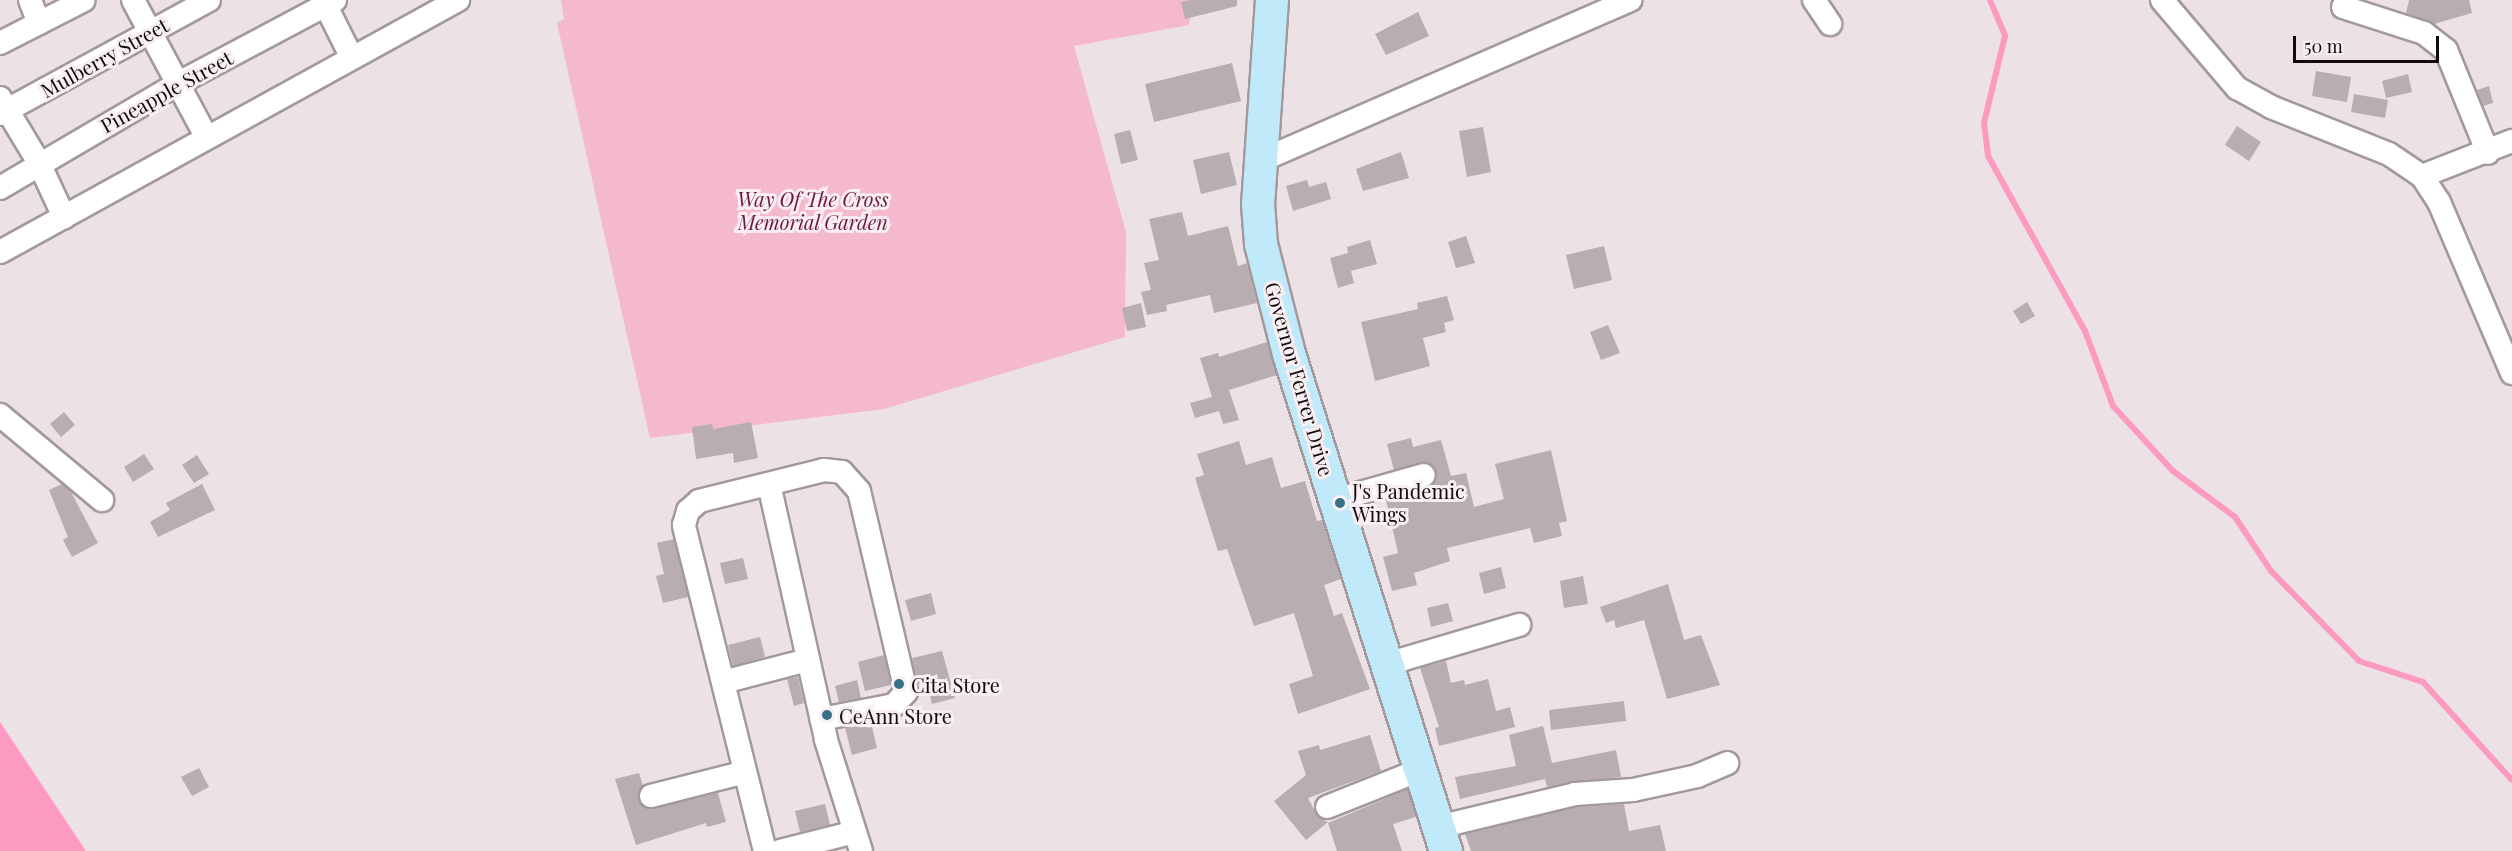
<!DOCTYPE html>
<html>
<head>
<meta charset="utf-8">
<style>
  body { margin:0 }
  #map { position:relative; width:2512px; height:851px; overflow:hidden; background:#ece1e4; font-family:"Playfair Display",serif }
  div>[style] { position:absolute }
  .green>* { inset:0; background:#f4b9ce }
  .water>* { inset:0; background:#fd9ac1 }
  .stream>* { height:6px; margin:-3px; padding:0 3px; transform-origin:3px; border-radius:3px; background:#fd9ac1 }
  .building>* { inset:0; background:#b8adb0 }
  .roads { filter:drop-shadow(2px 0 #a3999c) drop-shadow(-2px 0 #a3999c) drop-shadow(0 2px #a3999c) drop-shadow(0 -2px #a3999c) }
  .street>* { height:22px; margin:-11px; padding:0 11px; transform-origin:11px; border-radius:11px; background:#fff }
  .secondary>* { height:32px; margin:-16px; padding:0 16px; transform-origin:16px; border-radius:16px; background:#c0e9f9 }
  .dots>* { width:16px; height:16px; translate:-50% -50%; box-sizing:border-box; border:3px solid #f9eef2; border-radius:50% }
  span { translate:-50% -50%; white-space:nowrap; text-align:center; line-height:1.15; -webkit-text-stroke:6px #f9eef2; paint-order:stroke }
  .street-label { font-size:20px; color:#100c0d }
  .park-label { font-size:20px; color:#6e1842; font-style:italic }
  .poi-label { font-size:20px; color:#100c0d }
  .left { translate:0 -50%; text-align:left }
  .scale { position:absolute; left:2293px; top:36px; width:146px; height:27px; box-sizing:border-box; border:3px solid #100c0d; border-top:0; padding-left:8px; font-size:18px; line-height:21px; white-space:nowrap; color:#100c0d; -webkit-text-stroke:4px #f9eef2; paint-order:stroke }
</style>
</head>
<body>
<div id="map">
  <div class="green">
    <div style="clip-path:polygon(561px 0,1192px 0,1189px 25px,1074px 46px,1126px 232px,1125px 337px,884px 409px,650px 438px,557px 23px,564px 19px)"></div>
  </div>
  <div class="water">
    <div style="clip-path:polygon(0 722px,86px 851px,0 851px)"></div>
  </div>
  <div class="stream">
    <div style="left:1990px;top:0;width:39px;rotate:67deg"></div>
    <div style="left:2005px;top:36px;width:89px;rotate:103.6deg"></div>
    <div style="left:1984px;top:123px;width:33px;rotate:83deg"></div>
    <div style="left:1988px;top:156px;width:200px;rotate:61deg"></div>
    <div style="left:2085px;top:331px;width:80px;rotate:69.5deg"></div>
    <div style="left:2113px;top:406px;width:88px;rotate:47.3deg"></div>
    <div style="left:2173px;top:471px;width:77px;rotate:36.6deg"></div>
    <div style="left:2235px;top:517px;width:65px;rotate:56.3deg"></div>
    <div style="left:2271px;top:571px;width:126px;rotate:45.6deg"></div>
    <div style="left:2359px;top:661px;width:67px;rotate:18.2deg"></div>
    <div style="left:2423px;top:682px;width:132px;rotate:47.8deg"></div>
  </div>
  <div class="building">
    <div style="clip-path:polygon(1191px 0,1237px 0,1237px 6px,1185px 19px,1181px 2px)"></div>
    <div style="clip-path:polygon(2409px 0,2469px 0,2472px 13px,2434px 24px,2406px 13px)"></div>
    <div style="clip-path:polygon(1418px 12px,1429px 36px,1386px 55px,1375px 34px)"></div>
    <div style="clip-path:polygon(1232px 63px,1241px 101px,1154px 122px,1145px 84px)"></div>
    <div style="clip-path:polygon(2316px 71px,2351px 77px,2347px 102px,2312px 96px)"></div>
    <div style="clip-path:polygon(2408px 74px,2412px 92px,2386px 98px,2382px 81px)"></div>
    <div style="clip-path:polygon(2489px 86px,2493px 103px,2483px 106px,2477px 90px)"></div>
    <div style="clip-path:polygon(2354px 94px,2388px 100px,2385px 118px,2351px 112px)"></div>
    <div style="clip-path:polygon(2237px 126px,2261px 142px,2249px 161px,2225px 145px)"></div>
    <div style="clip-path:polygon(1483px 127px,1491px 172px,1467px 177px,1459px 131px)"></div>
    <div style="clip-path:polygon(1130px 130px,1138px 160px,1121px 164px,1114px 134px)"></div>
    <div style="clip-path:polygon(1229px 152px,1237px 185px,1201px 194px,1193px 160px)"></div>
    <div style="clip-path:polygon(1401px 152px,1409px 178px,1363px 191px,1356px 169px)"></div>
    <div style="clip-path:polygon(1307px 180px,1309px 187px,1326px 182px,1331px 199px,1293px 211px,1286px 186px)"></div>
    <div style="clip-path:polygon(1182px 212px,1188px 236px,1228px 226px,1238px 266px,1247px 263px,1257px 303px,1214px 313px,1210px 295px,1166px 305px,1167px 311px,1147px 315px,1141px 292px,1151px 290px,1144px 263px,1159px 260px,1149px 219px)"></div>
    <div style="clip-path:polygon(1466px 236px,1475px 263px,1456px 268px,1448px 242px)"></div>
    <div style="clip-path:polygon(1370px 240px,1377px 264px,1351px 271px,1354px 283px,1338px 288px,1330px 258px,1348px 253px,1347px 247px)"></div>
    <div style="clip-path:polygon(1604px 246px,1612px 280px,1574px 289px,1566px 255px)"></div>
    <div style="clip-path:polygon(1447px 296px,1454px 320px,1444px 323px,1446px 332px,1423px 338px,1430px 366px,1375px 381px,1361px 322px,1418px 309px,1417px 303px)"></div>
    <div style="clip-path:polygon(2027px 302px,2035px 316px,2021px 324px,2013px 311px)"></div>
    <div style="clip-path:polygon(1141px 303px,1146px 327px,1127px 331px,1122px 308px)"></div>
    <div style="clip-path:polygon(1608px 325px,1620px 353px,1601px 360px,1590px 332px)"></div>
    <div style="clip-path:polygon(1267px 342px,1277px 375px,1229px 390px,1239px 420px,1223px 424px,1219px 411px,1195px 418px,1190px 403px,1212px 397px,1200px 358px,1218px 353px,1219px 357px)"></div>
    <div style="clip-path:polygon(64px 412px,75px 425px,61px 437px,50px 424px)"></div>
    <div style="clip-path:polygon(751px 422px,758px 458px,734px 463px,733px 453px,696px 459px,692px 427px,712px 424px,713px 429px)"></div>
    <div style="clip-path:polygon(1411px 438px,1413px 447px,1441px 440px,1451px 476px,1466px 473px,1474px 507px,1504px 499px,1495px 464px,1551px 450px,1567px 521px,1559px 523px,1562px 536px,1534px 543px,1530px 528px,1447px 548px,1450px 561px,1414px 573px,1417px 585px,1392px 591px,1383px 557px,1398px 553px,1386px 500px,1428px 488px,1437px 478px,1434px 466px,1427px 462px,1394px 470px,1387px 444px)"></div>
    <div style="clip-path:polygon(1239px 441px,1246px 465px,1272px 457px,1281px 488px,1305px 481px,1317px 521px,1322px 520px,1341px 579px,1324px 585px,1334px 616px,1342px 613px,1370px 689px,1298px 714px,1289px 684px,1313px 676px,1294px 613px,1254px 626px,1227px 549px,1218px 551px,1195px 478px,1204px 475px,1197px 454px)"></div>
    <div style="clip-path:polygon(144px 454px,154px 469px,133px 482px,124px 467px)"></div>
    <div style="clip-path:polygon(197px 455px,209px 474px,194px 483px,182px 465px)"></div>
    <div style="clip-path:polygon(62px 484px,71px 492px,98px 543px,72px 557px,63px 540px,68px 537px,49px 490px)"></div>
    <div style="clip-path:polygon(202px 484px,215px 510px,158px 537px,150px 522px,170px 510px,166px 503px)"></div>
    <div style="clip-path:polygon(674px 539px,688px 597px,663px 603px,656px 576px,664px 574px,657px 543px)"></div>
    <div style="clip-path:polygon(743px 558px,748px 579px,725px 584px,720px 563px)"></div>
    <div style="clip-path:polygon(1501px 567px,1506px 588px,1484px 594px,1479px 573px)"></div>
    <div style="clip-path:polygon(1583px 576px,1588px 604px,1564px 608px,1560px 581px)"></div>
    <div style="clip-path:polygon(1668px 584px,1684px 640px,1701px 635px,1720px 685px,1667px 699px,1644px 620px,1616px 628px,1614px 620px,1606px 623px,1600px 607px)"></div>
    <div style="clip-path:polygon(931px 593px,936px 614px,911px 621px,905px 600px)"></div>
    <div style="clip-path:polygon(1448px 603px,1453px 621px,1431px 627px,1427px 608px)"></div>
    <div style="clip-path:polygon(760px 637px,765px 657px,733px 666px,728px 645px)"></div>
    <div style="clip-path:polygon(942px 651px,955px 698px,932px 704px,927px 682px,918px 684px,912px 658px)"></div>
    <div style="clip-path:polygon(884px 655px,891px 685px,865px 691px,858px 662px)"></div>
    <div style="clip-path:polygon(1446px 661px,1451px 683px,1464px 680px,1465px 685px,1488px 679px,1496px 711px,1510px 707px,1515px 727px,1439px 746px,1435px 728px,1439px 727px,1420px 668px)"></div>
    <div style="clip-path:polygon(798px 677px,804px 703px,794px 706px,787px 679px)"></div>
    <div style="clip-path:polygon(857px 680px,861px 698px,839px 702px,835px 686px)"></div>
    <div style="clip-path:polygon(1624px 701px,1626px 721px,1551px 730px,1549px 710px)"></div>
    <div style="clip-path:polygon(871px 723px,877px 748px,852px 755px,845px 728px)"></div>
    <div style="clip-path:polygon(1543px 726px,1552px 763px,1616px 750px,1621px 777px,1547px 787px,1545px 779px,1460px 799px,1455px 777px,1516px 766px,1509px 735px)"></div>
    <div style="clip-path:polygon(1370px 735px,1381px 771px,1308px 798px,1318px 817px,1328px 822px,1306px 840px,1274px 801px,1306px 775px,1298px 751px,1319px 745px,1320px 750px)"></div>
    <div style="clip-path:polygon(199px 768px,209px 787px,192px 796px,181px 777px)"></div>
    <div style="clip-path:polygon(639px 773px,643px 786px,638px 799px,647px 809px,718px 793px,726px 822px,707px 827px,706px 823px,636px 845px,615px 779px)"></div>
    <div style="clip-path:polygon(1408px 789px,1416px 817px,1393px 824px,1402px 851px,1337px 851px,1328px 823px)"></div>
    <div style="clip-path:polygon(825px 804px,830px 825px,800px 832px,795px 811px)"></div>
    <div style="clip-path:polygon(1624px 804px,1629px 831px,1660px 825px,1666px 851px,1471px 851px,1465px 834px,1577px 807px)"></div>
  </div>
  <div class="roads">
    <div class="street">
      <div style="left:30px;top:0;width:25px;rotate:69deg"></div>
      <div style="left:133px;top:0;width:154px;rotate:61.8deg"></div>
      <div style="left:323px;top:0;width:63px;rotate:63.4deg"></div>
      <div style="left:1814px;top:0;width:29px;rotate:56deg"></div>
      <div style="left:2162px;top:0;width:116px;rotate:49.6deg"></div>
      <div style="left:2237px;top:88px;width:39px;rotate:29deg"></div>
      <div style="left:2271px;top:107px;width:127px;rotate:21.7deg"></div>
      <div style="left:2389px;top:154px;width:40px;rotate:34deg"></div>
      <div style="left:2422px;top:176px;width:31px;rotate:57deg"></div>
      <div style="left:2439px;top:202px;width:186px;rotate:66.9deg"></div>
      <div style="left:2343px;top:7px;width:85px;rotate:17.8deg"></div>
      <div style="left:2424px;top:33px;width:28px;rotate:38deg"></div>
      <div style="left:2446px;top:50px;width:111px;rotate:67.8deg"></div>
      <div style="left:0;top:43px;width:94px;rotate:-27.1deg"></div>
      <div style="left:0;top:98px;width:76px;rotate:59deg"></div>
      <div style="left:39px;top:163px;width:60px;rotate:65.2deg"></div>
      <div style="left:0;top:114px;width:238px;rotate:-28.6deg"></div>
      <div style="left:1260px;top:161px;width:404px;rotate:-23.5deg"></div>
      <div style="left:2422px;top:176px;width:97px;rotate:-21.3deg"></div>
      <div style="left:0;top:188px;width:205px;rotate:-30.4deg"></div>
      <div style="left:177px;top:84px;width:179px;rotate:-28deg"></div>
      <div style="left:0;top:252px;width:523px;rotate:-28.82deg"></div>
      <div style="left:0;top:415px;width:133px;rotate:39.8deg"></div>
      <div style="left:769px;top:484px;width:262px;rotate:77.4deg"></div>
      <div style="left:826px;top:740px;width:116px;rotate:72.5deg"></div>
      <div style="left:1335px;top:500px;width:92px;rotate:-15.7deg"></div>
      <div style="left:1387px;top:664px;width:138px;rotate:-16.5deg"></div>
      <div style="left:723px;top:682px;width:88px;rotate:-14.5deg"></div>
      <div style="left:651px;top:796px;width:97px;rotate:-14.3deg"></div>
      <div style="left:1327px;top:807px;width:100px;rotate:-21.7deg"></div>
      <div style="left:1438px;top:827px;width:141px;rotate:-13.5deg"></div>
      <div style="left:1575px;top:794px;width:58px;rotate:-3.9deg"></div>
      <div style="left:1633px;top:790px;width:66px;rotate:-12.3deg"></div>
      <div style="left:1697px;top:776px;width:33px;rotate:-23deg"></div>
      <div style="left:765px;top:851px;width:336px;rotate:-104deg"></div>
      <div style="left:684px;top:525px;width:15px;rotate:-74deg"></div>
      <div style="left:688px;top:511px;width:15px;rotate:-42deg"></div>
      <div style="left:699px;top:501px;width:129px;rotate:-13.9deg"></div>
      <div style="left:824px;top:470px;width:18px;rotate:6deg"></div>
      <div style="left:842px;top:472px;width:25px;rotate:48deg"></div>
      <div style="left:859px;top:491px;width:206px;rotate:76.8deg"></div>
      <div style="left:906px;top:692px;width:18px;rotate:133deg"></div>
      <div style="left:894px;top:705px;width:74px;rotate:169.1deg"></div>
      <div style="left:780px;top:851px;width:77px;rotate:-14.2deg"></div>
    </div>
    <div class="secondary">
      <div style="left:1272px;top:0;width:204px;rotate:93.9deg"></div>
      <div style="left:1258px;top:204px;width:40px;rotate:85.7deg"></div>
      <div style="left:1261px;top:244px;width:114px;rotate:75.7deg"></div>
      <div style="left:1289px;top:354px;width:521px;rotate:72.47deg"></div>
    </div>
  </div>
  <div class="dots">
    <div style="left:1340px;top:503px;background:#367089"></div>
    <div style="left:899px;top:684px;background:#367089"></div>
    <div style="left:827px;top:715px;background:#367089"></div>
  </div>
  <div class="street-label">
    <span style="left:104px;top:57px;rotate:-29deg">Mulberry Street</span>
    <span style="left:166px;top:91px;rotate:-29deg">Pineapple Street</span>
    <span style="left:1300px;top:379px;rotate:74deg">Governor Ferrer Drive</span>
  </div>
  <div class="park-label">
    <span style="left:813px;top:210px">Way Of The Cross<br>Memorial Garden</span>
  </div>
  <div class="poi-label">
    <span class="left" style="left:1352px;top:502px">J's Pandemic<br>Wings</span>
    <span class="left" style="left:911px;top:684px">Cita Store</span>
    <span class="left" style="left:839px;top:715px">CeAnn Store</span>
  </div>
  <div class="scale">50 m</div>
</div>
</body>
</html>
